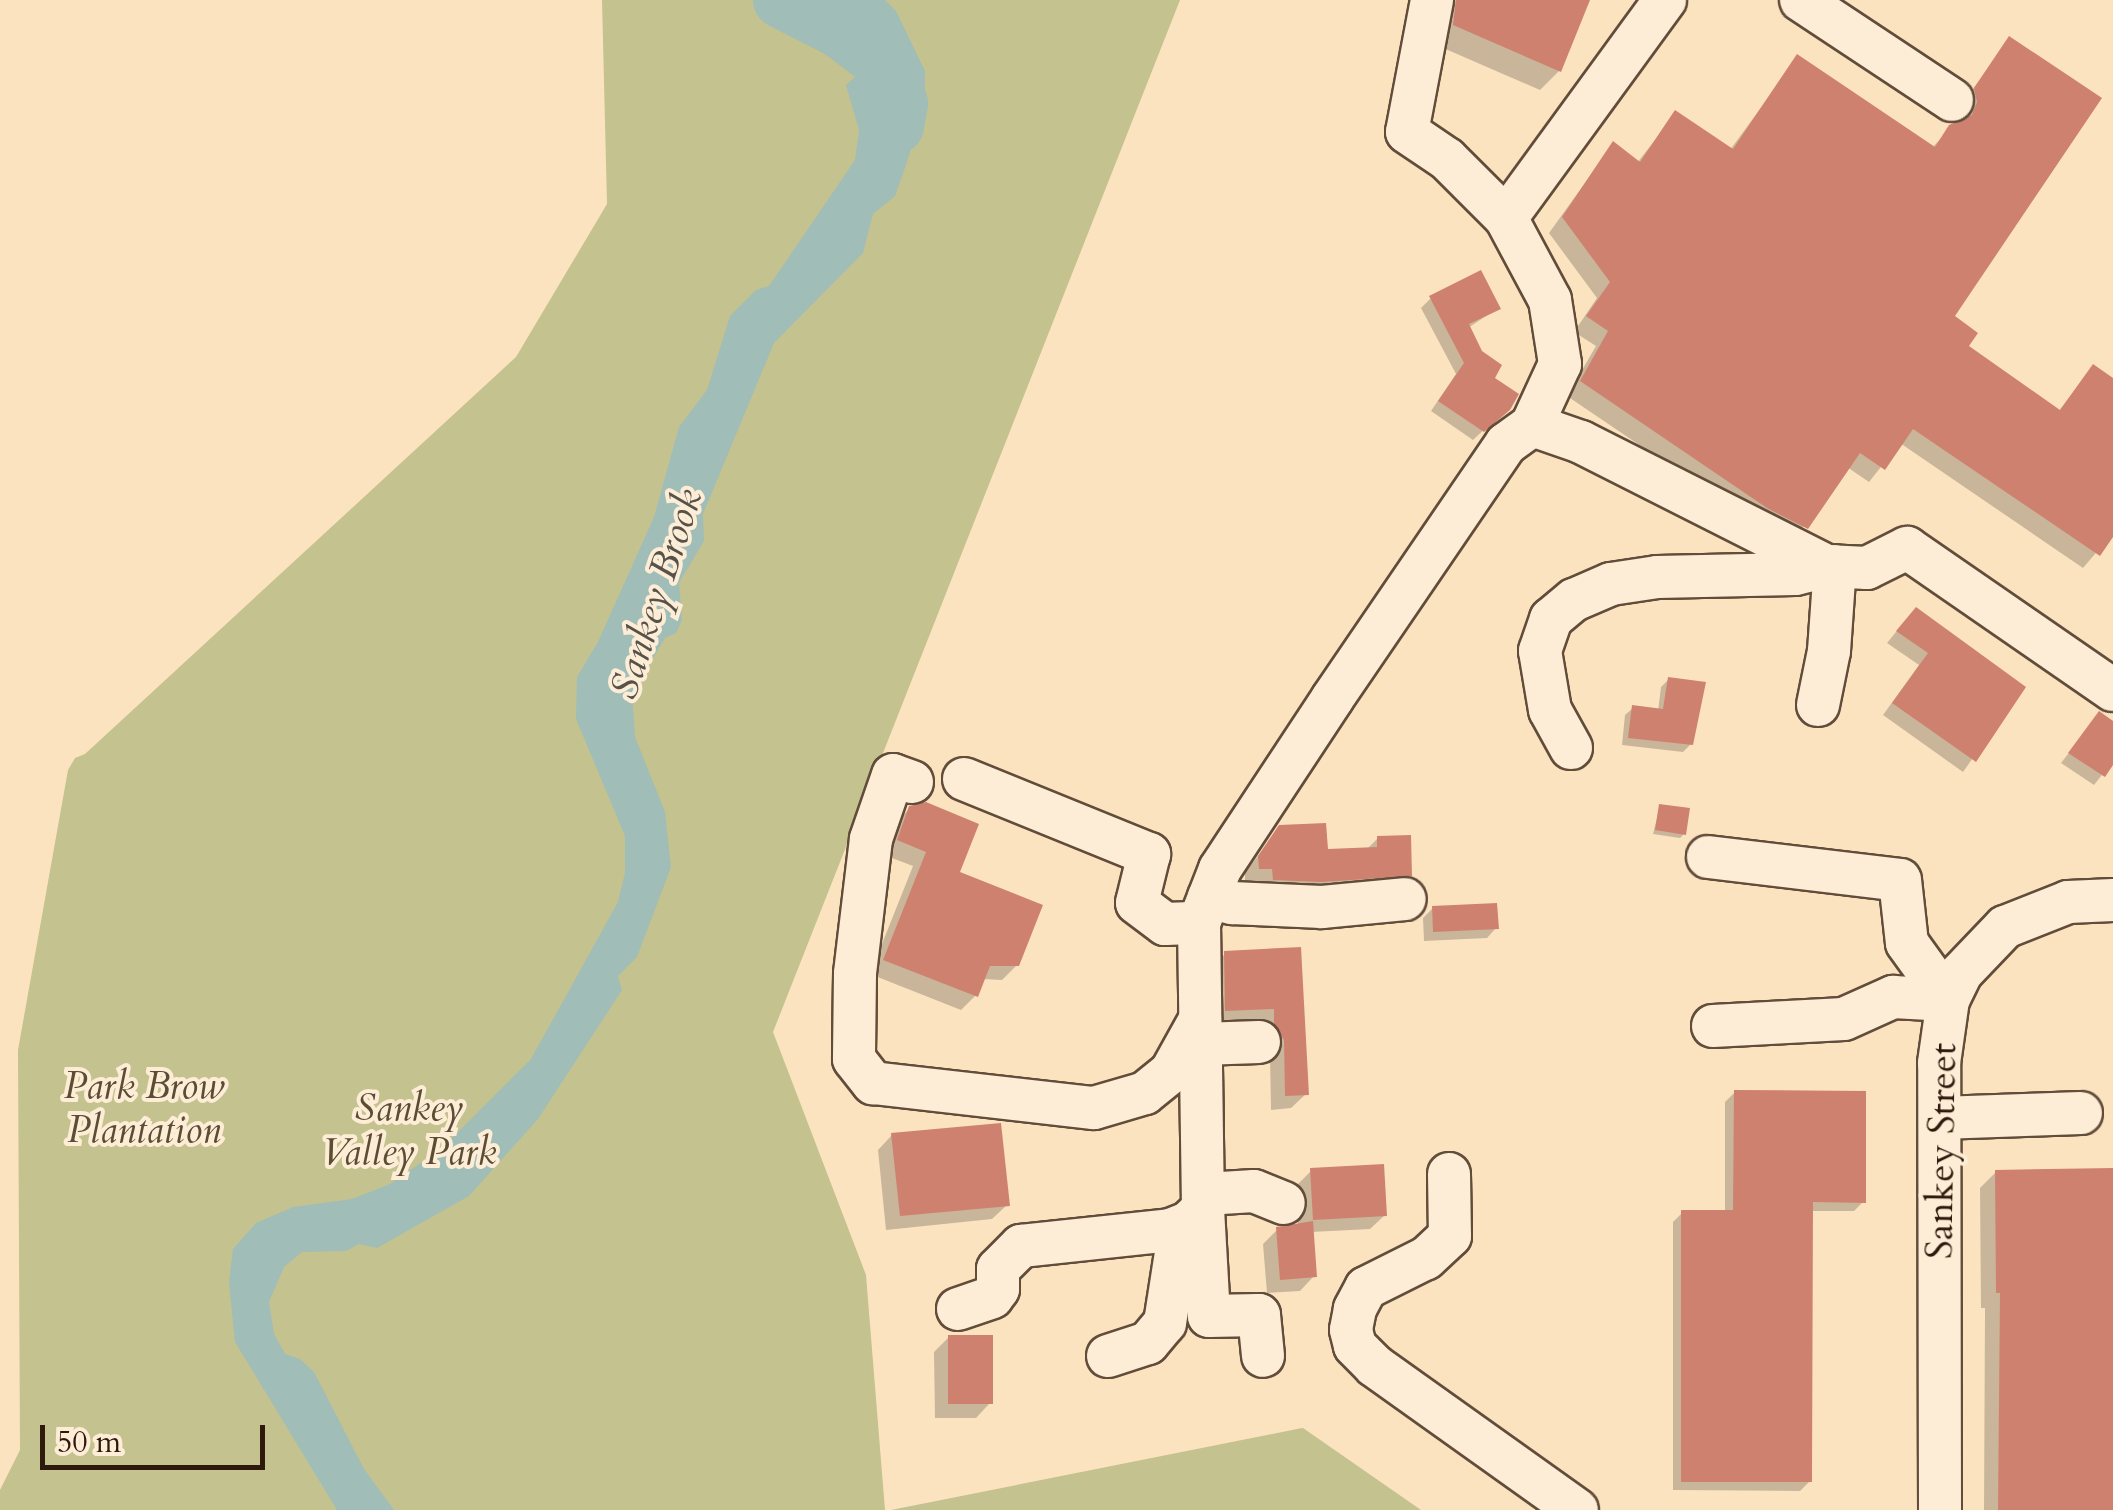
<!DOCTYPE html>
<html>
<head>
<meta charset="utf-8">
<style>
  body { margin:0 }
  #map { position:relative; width:2113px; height:1510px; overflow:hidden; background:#fce3c0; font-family:Cardo,serif }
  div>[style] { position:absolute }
  .green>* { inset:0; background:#c4c28e }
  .water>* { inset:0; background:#a0bdb8 }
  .shadow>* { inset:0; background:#0003 }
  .river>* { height:55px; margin:-27.5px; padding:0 27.5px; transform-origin:27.5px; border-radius:27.5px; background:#a0bdb8 }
  .building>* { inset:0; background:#cf816f }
  .roads { filter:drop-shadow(2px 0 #624c3a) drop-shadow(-2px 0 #624c3a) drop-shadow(0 2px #624c3a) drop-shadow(0 -2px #624c3a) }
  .minor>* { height:42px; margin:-21px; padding:0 21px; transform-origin:21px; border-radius:21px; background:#fdedd6 }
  span { translate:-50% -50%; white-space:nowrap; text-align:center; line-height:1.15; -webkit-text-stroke:8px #fdedd6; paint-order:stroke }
  .park-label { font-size:38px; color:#5b4c34; font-style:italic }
  .street-label { font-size:38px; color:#2e190d }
  .water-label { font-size:40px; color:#565249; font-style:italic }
  .scale { position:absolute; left:40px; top:1425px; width:225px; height:45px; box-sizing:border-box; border:5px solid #2e190d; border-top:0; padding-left:12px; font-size:30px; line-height:35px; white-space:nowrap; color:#2e190d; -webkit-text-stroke:8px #fdedd6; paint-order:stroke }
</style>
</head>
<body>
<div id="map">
  <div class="green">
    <div style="clip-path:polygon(602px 0,1180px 0,773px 1032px,866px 1275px,885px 1510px,0 1510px,0 1490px,20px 1450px,18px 1050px,68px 770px,75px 758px,85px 754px,516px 357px,607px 204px)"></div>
    <div style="clip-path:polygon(1303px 1428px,1421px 1510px,891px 1510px,1302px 1428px)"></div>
  </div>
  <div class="water">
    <div style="clip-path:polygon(798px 0,885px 0,896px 11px,925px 71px,925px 102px,906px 165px,895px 196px,873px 214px,863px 253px,774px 343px,703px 514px,704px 541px,679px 583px,682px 620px,676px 633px,665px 638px,632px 694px,635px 737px,665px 812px,671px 867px,637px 957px,618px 976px,622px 990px,538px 1119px,469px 1196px,377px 1248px,359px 1244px,346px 1251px,302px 1252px,284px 1267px,269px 1302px,274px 1334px,285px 1354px,300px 1359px,314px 1372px,364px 1469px,394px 1510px,337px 1510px,235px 1342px,229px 1282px,233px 1249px,256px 1223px,293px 1207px,352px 1199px,390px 1184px,441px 1149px,531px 1059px,618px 902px,625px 873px,625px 836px,576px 719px,577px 677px,598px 642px,654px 517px,679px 427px,707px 390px,730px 316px,756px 290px,769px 286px,855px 160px,859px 130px,846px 85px,880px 54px,880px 42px,853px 15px)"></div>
  </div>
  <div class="shadow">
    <div style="clip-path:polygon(1440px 0,1587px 0,1559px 71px,1540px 90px,1434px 44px)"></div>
    <div style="clip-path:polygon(2010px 39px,1951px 317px,1965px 347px,2058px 412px,2093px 367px,2113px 381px,2113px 533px,2083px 568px,1900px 443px,1869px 482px,1847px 467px,1792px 542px,1753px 522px,1567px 396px,1596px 346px,1574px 332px,1597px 298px,1549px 233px,1613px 144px,1637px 163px,1676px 113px,1730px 150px,1798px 57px,1932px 148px,1951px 127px,1962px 122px,1961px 105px)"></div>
    <div style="clip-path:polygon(1430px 299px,1498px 308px,1468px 328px,1492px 378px,1512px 403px,1473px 440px,1431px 411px,1456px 374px,1421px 308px)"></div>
    <div style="clip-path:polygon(1905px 621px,2023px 687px,1963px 772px,1883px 715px,1919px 665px,1887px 643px)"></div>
    <div style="clip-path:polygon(1669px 679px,1691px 744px,1683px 752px,1622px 745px,1625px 715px,1633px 708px,1658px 711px,1661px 687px)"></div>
    <div style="clip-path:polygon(2099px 714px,2113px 724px,2113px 761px,2094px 785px,2061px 763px)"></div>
    <div style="clip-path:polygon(1660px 806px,1684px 834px,1680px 838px,1653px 834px)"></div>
    <div style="clip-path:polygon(910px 808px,1017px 965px,1002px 980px,982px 979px,976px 995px,961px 1010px,870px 974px,913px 866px,884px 855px,895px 824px)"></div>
    <div style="clip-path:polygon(1280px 827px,1325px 852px,1366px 850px,1378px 838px,1410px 875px,1395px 889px,1259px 894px,1259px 882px,1245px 883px,1245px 873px)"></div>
    <div style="clip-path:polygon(1433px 908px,1496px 928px,1487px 938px,1424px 941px,1423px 918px)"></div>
    <div style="clip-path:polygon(1298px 949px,1306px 1094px,1291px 1108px,1271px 1110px,1270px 1056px,1212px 1025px,1211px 968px,1226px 953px)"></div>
    <div style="clip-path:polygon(1735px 1092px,1863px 1202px,1854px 1211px,1810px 1211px,1810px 1481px,1800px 1491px,1673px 1490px,1673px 1222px,1682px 1213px,1725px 1213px,1725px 1102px)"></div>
    <div style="clip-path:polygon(892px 1135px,1007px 1205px,992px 1219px,886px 1230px,878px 1150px)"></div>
    <div style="clip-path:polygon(2113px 1170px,2113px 1510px,1984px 1510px,1985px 1308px,1981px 1308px,1980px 1188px,1996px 1172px)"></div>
    <div style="clip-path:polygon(1311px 1171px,1385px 1215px,1370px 1229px,1311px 1232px,1314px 1276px,1300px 1291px,1267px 1293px,1263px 1244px,1278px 1229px,1298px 1226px,1297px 1185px)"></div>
    <div style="clip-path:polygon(949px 1337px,990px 1403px,976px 1418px,935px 1418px,934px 1352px)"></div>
  </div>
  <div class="river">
    <div style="left:780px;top:0;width:66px;rotate:27deg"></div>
    <div style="left:839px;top:30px;width:46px;rotate:37.1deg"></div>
    <div style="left:876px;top:58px;width:51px;rotate:61.9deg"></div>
    <div style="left:900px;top:103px;width:23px;rotate:100deg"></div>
  </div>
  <div class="building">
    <div style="clip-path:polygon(1456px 0,1590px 0,1561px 72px,1453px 25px)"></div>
    <div style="clip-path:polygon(2009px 36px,2102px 98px,1955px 316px,1978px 333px,1969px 346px,2060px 410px,2093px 364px,2113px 378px,2113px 537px,2100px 556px,1913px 429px,1885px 470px,1860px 453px,1808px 529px,1767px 508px,1580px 381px,1608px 331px,1586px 316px,1610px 282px,1562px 217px,1613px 141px,1640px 162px,1675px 110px,1733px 149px,1797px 54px,1935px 147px,1949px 125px,1972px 115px,1977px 102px,1974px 88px)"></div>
    <div style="clip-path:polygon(1481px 270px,1501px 309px,1469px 324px,1482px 351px,1502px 365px,1495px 378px,1519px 394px,1510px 410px,1484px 432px,1438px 401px,1464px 363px,1429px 296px)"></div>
    <div style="clip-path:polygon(1916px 607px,2026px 687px,1976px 762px,1892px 703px,1928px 653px,1896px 631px)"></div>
    <div style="clip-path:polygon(1668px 677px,1706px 682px,1693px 745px,1628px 738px,1632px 705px,1663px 709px)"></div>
    <div style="clip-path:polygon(2099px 711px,2113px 721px,2113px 765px,2105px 777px,2068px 753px)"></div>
    <div style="clip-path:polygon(926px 802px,979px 824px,960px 872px,1043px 905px,1019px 966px,990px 966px,978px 997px,883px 960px,926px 852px,897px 840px,909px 806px)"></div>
    <div style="clip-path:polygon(1659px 804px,1690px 808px,1686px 835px,1655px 830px)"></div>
    <div style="clip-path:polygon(1326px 823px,1328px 849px,1377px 847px,1377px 836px,1411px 835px,1412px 876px,1321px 882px,1273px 880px,1272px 869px,1259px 869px,1258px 856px,1279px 825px)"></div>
    <div style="clip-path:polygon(1497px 903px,1499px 929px,1433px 932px,1432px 906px)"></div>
    <div style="clip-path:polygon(1301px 947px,1309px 1095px,1285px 1096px,1284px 1040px,1274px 1023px,1274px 1009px,1225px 1011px,1224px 951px)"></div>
    <div style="clip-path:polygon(1734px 1090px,1866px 1091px,1866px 1203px,1813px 1202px,1812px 1482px,1681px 1482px,1681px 1210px,1733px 1210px)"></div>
    <div style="clip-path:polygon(1001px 1123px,1010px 1206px,900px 1216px,891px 1133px)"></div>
    <div style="clip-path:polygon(1384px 1164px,1387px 1216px,1313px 1220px,1310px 1168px)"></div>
    <div style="clip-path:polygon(2113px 1168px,2113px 1510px,1998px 1510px,2000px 1293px,1996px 1293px,1995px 1170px)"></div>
    <div style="clip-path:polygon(1313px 1221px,1317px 1277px,1280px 1280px,1276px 1227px)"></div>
    <div style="clip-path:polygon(948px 1335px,993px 1335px,993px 1404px,948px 1404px)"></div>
  </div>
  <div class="roads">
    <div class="minor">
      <div style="left:1432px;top:0;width:134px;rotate:100.7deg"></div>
      <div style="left:1407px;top:132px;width:48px;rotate:34deg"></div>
      <div style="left:1447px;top:159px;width:83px;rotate:45deg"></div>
      <div style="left:1506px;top:218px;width:93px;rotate:61.8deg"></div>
      <div style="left:1550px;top:300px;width:65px;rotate:81.1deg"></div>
      <div style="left:1560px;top:364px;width:67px;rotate:114.7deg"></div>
      <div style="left:1801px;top:0;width:181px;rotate:33.5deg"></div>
      <div style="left:1506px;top:218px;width:270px;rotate:-53.9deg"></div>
      <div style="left:1818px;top:705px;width:55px;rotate:-78.5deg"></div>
      <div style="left:1829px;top:651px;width:85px;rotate:-86deg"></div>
      <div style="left:1571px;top:748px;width:43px;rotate:-118.9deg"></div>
      <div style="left:1550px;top:710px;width:60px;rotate:-99.6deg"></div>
      <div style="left:1540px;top:651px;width:34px;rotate:-71deg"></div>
      <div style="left:1551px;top:619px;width:30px;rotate:-40deg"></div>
      <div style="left:1574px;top:600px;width:40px;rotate:-23.4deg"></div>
      <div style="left:1611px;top:584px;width:47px;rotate:-8.7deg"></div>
      <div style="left:1657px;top:577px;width:138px;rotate:-1.2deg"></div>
      <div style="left:1795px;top:574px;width:32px;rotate:-14deg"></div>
      <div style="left:964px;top:779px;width:200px;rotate:22.1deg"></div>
      <div style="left:1149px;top:854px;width:50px;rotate:103.8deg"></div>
      <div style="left:1137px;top:903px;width:35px;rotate:37deg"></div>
      <div style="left:1165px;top:924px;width:34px;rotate:-2deg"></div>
      <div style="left:1199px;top:923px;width:58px;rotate:-68.7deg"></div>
      <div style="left:1220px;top:869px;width:204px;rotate:-56.6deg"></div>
      <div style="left:1332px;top:699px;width:309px;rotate:-55.7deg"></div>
      <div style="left:1506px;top:444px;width:32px;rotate:-36deg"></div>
      <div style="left:1532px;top:425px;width:52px;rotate:19.1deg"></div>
      <div style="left:1581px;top:442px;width:275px;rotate:26.8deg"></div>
      <div style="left:1826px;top:566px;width:41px;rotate:2.8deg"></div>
      <div style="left:1867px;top:568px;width:45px;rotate:-26.6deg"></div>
      <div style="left:1907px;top:548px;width:250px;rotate:34.6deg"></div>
      <div style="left:912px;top:782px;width:20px;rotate:-160deg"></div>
      <div style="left:893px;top:775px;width:68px;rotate:109deg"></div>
      <div style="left:871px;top:839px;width:136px;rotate:96.8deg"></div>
      <div style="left:855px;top:974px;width:85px;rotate:90.7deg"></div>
      <div style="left:854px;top:1059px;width:31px;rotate:52deg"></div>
      <div style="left:873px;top:1083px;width:222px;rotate:6.5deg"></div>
      <div style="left:1094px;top:1108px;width:53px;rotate:-16.4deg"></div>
      <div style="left:1145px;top:1093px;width:33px;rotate:-39deg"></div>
      <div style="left:1171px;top:1072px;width:60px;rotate:-60.9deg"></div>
      <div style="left:1708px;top:857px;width:193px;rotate:6.8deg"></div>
      <div style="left:1900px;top:880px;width:63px;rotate:83.7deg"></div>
      <div style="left:1907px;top:943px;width:70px;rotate:54.3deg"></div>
      <div style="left:1209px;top:897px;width:24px;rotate:15deg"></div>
      <div style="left:1232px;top:903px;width:90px;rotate:2.5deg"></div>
      <div style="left:1322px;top:907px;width:83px;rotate:-5.5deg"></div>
      <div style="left:1713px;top:1026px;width:131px;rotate:-3.1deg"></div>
      <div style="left:1844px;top:1019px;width:54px;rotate:-24.2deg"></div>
      <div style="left:1893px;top:997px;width:55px;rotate:3.1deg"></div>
      <div style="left:1201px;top:1044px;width:58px;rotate:-2deg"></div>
      <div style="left:1940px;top:1118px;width:141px;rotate:-2deg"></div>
      <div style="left:1449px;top:1174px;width:62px;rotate:89.1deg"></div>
      <div style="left:1450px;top:1236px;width:33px;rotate:137deg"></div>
      <div style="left:1426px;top:1258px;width:67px;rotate:153.4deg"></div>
      <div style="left:1366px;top:1288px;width:24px;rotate:118deg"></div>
      <div style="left:1355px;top:1309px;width:21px;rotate:101deg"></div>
      <div style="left:1351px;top:1330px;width:16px;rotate:76deg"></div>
      <div style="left:1355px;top:1346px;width:28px;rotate:45deg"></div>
      <div style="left:1375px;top:1366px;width:248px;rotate:35.5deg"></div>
      <div style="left:1205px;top:1194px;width:49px;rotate:-3.5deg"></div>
      <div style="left:1254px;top:1191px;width:32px;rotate:22deg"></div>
      <div style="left:1203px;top:1209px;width:107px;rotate:86.8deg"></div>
      <div style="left:1209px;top:1316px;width:50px;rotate:-1.1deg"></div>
      <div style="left:1259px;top:1315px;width:41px;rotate:84.4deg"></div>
      <div style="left:958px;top:1309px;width:36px;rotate:-19deg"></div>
      <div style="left:992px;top:1297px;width:10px;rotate:-53deg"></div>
      <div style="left:998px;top:1289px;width:20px;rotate:-90deg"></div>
      <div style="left:998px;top:1269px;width:33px;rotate:-45deg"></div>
      <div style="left:1021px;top:1246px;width:150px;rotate:-6.1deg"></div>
      <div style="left:1170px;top:1230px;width:19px;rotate:-21deg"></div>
      <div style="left:1188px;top:1223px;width:21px;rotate:-43deg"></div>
      <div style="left:1203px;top:1209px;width:286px;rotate:-90.8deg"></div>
      <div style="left:1108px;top:1356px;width:42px;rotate:-18deg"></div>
      <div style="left:1148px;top:1343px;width:26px;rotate:-50deg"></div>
      <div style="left:1165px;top:1323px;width:97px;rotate:-81.1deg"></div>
      <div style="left:1940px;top:1510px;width:447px;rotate:-90.1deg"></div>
      <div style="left:1939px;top:1063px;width:64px;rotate:-81.9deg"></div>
      <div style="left:1948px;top:1000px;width:30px;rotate:-64deg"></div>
      <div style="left:1961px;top:973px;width:64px;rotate:-46.3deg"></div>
      <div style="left:2005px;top:927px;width:68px;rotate:-21.6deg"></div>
      <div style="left:2068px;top:902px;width:45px;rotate:-2.5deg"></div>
    </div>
  </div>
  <div class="park-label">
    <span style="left:144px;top:1109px">Park Brow<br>Plantation</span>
    <span style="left:409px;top:1131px">Sankey<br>Valley Park</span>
  </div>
  <div class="street-label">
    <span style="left:1942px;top:1151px;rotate:-89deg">Sankey Street</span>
  </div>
  <div class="water-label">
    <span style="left:657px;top:594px;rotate:-72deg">Sankey Brook</span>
  </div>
  <div class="scale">50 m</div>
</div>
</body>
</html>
